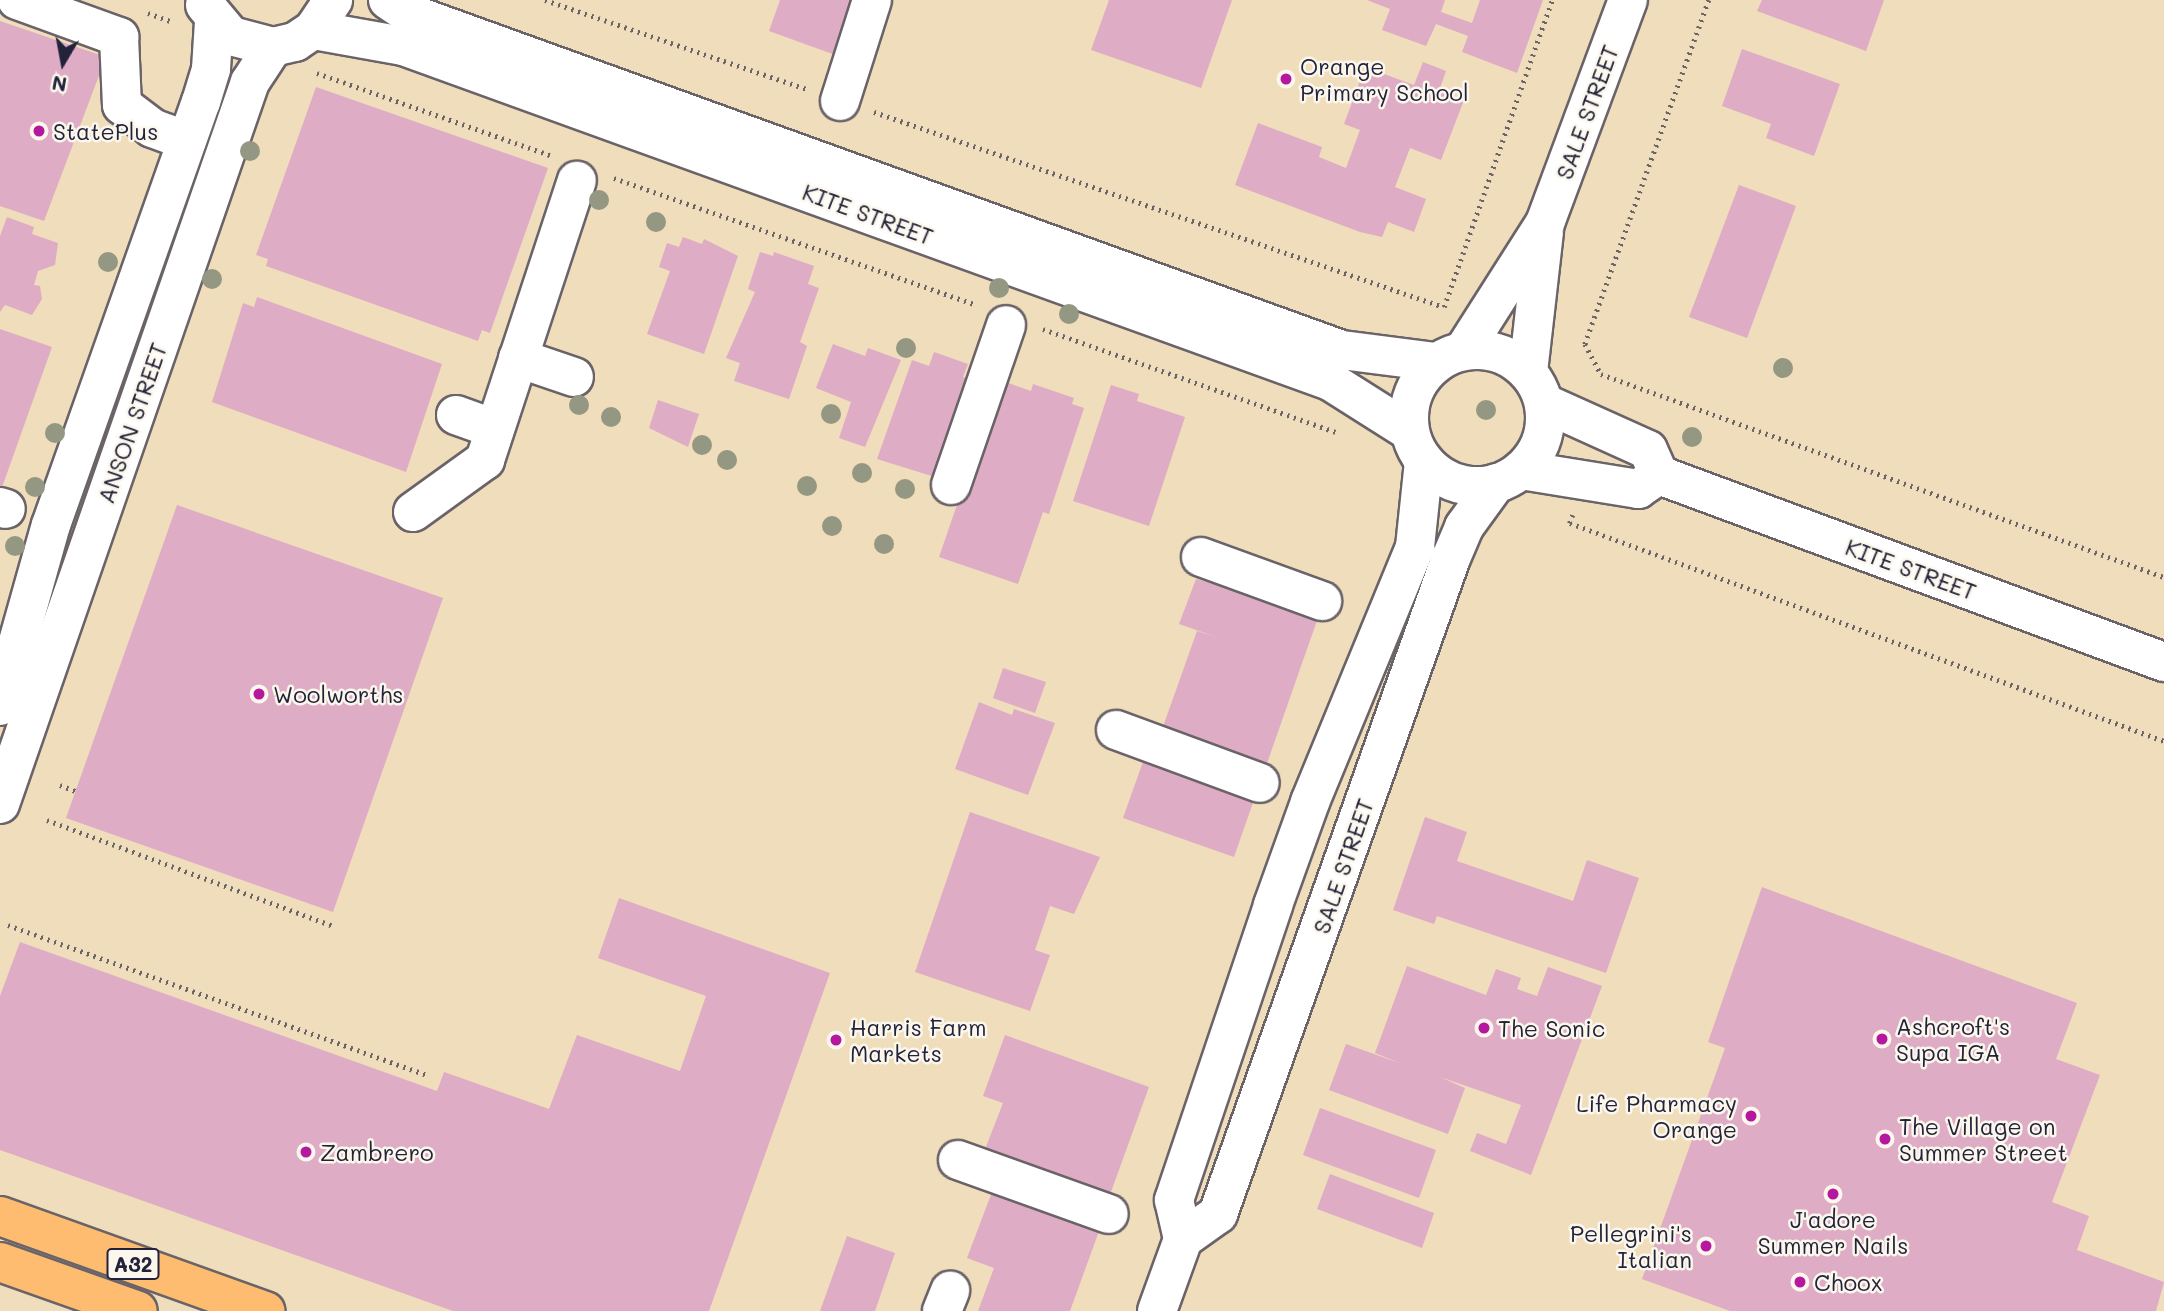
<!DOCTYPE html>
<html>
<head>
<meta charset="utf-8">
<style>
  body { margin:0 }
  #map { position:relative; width:2164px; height:1311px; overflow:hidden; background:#efddbb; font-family:Mali,sans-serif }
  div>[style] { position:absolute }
  .building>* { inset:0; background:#dfacc5 }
  .path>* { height:4.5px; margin-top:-2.25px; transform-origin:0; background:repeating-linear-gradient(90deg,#6a6368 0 2px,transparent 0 7px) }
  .roads { filter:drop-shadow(2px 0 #6a6368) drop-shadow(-2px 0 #6a6368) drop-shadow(0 2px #6a6368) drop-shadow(0 -2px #6a6368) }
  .minor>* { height:38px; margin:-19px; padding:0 19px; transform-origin:19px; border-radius:19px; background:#fff }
  .minor>.ring { margin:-19px; padding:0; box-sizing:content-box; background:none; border:38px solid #fff; border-radius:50% }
  .highway>* { height:38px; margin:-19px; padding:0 19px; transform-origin:19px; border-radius:19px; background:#febc70 }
  .trees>* { width:20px; height:20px; margin:-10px; border-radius:50%; background:#949782 }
  .dots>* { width:19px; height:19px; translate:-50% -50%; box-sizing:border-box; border:4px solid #fbf7ec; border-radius:50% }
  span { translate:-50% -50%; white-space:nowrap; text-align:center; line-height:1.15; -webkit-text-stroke:5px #fbf7ec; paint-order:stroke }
  .shield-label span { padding:2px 5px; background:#fbf7ec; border:2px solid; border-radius:5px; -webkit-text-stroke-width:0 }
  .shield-label { font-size:21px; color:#22223b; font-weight:700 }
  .poi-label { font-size:23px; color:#22223b }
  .left { translate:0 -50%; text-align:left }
  .right { translate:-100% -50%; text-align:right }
  .street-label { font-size:23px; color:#22223b }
  .north { position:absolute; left:28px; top:28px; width:70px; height:70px; -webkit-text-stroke:5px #fbf7ec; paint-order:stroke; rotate:190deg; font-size:19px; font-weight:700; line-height:28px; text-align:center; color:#22223b }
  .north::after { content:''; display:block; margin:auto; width:24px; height:32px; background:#22223b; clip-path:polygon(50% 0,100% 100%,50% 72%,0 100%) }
</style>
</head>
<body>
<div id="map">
  <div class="building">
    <div style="clip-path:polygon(780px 0,858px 0,838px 56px,769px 31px)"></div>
    <div style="clip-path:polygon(1109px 0,1232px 0,1201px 88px,1091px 50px)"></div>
    <div style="clip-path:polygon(1367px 0,1445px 0,1441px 12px,1472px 23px,1480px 0,1543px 0,1517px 73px,1462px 52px,1468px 36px,1436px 24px,1426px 46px,1382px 30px,1390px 9px)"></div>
    <div style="clip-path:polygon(1762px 0,1884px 0,1866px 51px,1757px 11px)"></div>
    <div style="clip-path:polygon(0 21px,106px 57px,44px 221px,0 206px)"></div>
    <div style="clip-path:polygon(1742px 49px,1840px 84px,1814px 156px,1766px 138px,1771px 124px,1722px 106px)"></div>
    <div style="clip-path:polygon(1423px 62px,1446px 71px,1439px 91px,1464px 100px,1441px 160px,1410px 148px,1395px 187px,1426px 199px,1414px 232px,1388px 222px,1382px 237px,1360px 232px,1235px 185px,1258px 123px,1322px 147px,1319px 157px,1346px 168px,1360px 130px,1344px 124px,1365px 67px,1414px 85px)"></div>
    <div style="clip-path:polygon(316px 87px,548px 168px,490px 333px,482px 330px,478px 341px,266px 266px,268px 259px,256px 255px)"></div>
    <div style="clip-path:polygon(1739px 185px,1796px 206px,1747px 338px,1689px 317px)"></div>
    <div style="clip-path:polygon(7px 217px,34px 227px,32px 234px,58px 243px,55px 265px,38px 271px,34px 285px,40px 286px,42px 299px,32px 315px,5px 305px,0 312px,0 236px)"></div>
    <div style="clip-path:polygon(683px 237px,702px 244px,704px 239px,738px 256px,704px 354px,647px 334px,670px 271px,659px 267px,667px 243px,679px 247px)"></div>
    <div style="clip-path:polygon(760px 252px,773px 256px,774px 252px,814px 266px,808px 284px,819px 288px,800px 342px,807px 346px,789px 399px,734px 381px,740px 363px,726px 358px,755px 292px,748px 289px)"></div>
    <div style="clip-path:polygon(257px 297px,442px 364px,406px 472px,212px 402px,243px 303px,254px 307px)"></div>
    <div style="clip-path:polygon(0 329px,52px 347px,0 493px)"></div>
    <div style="clip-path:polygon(833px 344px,865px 356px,868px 348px,901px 360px,865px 447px,839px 438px,851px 402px,816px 388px)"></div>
    <div style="clip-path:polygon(934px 352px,968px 364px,963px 377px,980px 384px,938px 478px,877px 459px,912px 360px,929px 366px)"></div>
    <div style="clip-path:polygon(1000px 380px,1031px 391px,1033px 384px,1074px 398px,1072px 404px,1084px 408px,1049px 514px,1043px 512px,1018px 584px,939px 557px)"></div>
    <div style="clip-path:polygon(1111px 385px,1139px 394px,1137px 401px,1185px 417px,1149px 526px,1073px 501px)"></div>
    <div style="clip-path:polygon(658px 400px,699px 414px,688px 447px,649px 428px)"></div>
    <div style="clip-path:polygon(177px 505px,443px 598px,333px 912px,66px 818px)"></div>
    <div style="clip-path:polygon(1196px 579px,1226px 587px,1228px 580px,1320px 612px,1264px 772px,1160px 735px,1197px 631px,1219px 638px,1179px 624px)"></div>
    <div style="clip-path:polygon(1003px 668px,1046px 682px,1035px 713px,993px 698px)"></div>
    <div style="clip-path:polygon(979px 702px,1012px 715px,1014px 709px,1055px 723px,1028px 795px,955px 769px)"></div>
    <div style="clip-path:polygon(1145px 756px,1256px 794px,1234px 857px,1123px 818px)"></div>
    <div style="clip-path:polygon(970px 812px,1100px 857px,1074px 914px,1050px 906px,1035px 950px,1050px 955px,1030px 1011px,915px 972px)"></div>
    <div style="clip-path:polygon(1425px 817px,1467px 832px,1457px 861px,1573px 901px,1587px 860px,1639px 878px,1606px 973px,1437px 916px,1434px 924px,1393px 910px)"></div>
    <div style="clip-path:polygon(1762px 887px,2077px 1003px,2056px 1059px,2100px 1075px,2052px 1202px,2089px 1216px,2077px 1250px,2164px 1282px,2156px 1311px,1730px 1311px,1642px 1279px,1725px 1048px,1708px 1042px)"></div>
    <div style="clip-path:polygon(619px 898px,830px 973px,709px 1311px,453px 1311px,0 1150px,0 996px,20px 942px,437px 1091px,444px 1072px,549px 1109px,577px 1035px,680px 1071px,706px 996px,598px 958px)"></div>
    <div style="clip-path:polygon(1407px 966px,1486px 995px,1496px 969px,1521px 978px,1517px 989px,1537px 996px,1548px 967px,1602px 986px,1531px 1175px,1470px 1151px,1477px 1133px,1506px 1144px,1521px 1105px,1440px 1077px,1465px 1088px,1448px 1134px,1329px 1090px,1346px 1044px,1402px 1064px,1375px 1053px)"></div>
    <div style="clip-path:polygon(1005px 1035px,1149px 1087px,1107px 1203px,982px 1157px,1003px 1103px,983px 1096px)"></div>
    <div style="clip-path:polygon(1320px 1108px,1436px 1150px,1419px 1198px,1303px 1155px)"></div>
    <div style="clip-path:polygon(1330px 1174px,1434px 1213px,1422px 1248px,1317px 1209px)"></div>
    <div style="clip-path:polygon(995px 1184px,1102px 1223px,1070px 1311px,978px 1311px,994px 1268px,967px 1258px)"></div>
    <div style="clip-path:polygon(847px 1236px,895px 1253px,875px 1311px,820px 1311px)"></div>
  </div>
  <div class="path">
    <div style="left:545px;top:0;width:276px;rotate:18.8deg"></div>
    <div style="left:1709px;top:0;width:366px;rotate:109.8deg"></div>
    <div style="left:1585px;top:344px;width:34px;rotate:62deg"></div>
    <div style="left:1601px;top:374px;width:598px;rotate:19.83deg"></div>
    <div style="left:148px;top:13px;width:27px;rotate:20deg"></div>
    <div style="left:317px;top:73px;width:247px;rotate:19.4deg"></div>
    <div style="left:874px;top:112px;width:602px;rotate:18.89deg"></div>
    <div style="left:1444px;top:307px;width:325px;rotate:-70.6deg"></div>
    <div style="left:614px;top:178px;width:384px;rotate:19.3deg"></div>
    <div style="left:1043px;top:329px;width:310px;rotate:19.4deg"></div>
    <div style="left:1573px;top:515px;width:9px;rotate:111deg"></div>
    <div style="left:1570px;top:523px;width:633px;rotate:20.15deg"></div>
    <div style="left:60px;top:785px;width:17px;rotate:21deg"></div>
    <div style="left:47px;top:820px;width:305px;rotate:20.3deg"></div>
    <div style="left:8px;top:925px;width:444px;rotate:19.7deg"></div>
  </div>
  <div class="roads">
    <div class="minor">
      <div style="left:17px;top:0;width:109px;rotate:19.9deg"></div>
      <div style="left:119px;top:37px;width:68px;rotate:87.5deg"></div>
      <div style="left:122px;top:105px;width:38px;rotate:37deg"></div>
      <div style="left:152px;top:128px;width:37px;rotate:20deg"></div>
      <div style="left:388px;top:0;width:22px;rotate:34deg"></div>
      <div style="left:406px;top:12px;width:995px;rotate:19.86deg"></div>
      <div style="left:1342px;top:350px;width:95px;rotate:7.3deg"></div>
      <div style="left:205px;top:5px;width:40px;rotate:50deg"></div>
      <div style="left:231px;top:36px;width:43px;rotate:14.7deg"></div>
      <div style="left:273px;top:47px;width:23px;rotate:-13deg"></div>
      <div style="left:295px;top:42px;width:22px;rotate:-34deg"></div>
      <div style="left:313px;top:30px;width:36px;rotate:-56deg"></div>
      <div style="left:313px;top:30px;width:91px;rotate:10.1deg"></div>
      <div style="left:403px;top:46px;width:986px;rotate:19.87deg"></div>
      <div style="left:1330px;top:381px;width:93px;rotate:32.3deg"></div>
      <div style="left:840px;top:101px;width:106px;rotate:-72.4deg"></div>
      <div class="ring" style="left:1409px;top:350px;width:98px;height:98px"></div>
      <div style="left:1464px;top:350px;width:151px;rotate:-57.5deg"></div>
      <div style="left:1545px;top:223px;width:238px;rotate:-69.6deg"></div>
      <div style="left:518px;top:358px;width:59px;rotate:18.7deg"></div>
      <div style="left:1528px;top:372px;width:141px;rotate:-83.5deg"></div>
      <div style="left:1544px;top:403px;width:114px;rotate:24.3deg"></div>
      <div style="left:1648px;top:450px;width:27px;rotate:66deg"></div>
      <div style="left:1659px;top:475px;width:539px;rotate:20.32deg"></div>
      <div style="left:456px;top:415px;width:41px;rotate:19.7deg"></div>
      <div style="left:1521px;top:470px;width:119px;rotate:9.2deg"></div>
      <div style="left:1638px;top:489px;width:25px;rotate:-34deg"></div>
      <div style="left:951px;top:485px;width:169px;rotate:-71deg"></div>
      <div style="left:0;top:507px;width:6px;rotate:18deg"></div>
      <div style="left:413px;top:512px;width:89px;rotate:-35.8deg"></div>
      <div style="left:485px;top:460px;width:294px;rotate:-71.8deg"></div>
      <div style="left:1201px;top:557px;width:129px;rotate:20deg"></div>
      <div style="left:0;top:706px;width:188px;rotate:-74.3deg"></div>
      <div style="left:51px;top:525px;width:449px;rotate:-70.5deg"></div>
      <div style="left:201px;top:102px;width:34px;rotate:-73deg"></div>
      <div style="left:211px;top:69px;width:48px;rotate:-86.4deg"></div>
      <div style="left:1116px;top:730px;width:153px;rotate:20.2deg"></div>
      <div style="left:0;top:804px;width:764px;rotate:-70.9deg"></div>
      <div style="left:250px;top:82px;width:42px;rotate:-56.7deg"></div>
      <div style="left:958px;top:1160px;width:160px;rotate:19.7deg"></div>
      <div style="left:1183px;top:1239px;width:43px;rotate:-35.5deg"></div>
      <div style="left:1218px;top:1214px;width:696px;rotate:-70.45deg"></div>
      <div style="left:1451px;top:558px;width:34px;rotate:-67deg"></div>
      <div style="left:1464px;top:527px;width:54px;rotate:-54deg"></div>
      <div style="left:942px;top:1311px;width:22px;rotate:-68deg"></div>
      <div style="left:1157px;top:1311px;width:77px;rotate:-70.1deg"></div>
      <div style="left:1183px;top:1239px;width:40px;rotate:-103deg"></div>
      <div style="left:1174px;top:1200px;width:311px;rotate:-71.4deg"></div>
      <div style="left:1273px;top:905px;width:109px;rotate:-70.2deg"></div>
      <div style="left:1310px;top:802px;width:276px;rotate:-67.6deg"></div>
      <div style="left:1415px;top:547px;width:86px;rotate:-84deg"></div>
    </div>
    <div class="highway">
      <div style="left:0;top:1216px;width:282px;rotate:19.7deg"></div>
      <div style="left:0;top:1262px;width:146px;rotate:19.5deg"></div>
    </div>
  </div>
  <div class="trees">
    <div style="left:250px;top:151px"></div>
    <div style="left:599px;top:200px"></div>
    <div style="left:656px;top:222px"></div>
    <div style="left:108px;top:262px"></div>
    <div style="left:212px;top:279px"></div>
    <div style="left:999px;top:288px"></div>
    <div style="left:1069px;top:314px"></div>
    <div style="left:906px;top:348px"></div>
    <div style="left:1783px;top:368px"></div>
    <div style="left:579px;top:405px"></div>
    <div style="left:1486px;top:410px"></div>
    <div style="left:831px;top:414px"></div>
    <div style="left:611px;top:417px"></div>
    <div style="left:55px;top:433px"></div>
    <div style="left:1692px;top:437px"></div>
    <div style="left:702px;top:445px"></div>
    <div style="left:727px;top:460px"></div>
    <div style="left:862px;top:473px"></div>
    <div style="left:807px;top:486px"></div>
    <div style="left:35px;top:487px"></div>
    <div style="left:905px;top:489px"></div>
    <div style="left:832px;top:526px"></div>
    <div style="left:884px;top:544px"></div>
    <div style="left:15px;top:546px"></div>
  </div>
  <div class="dots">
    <div style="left:1286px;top:79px;background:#b5179e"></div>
    <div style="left:39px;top:131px;background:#b5179e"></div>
    <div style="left:259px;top:694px;background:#b5179e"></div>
    <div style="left:1484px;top:1028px;background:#b5179e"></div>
    <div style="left:1882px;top:1039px;background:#b5179e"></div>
    <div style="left:836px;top:1040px;background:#b5179e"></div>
    <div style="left:1751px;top:1116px;background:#b5179e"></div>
    <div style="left:1885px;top:1139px;background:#b5179e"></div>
    <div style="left:306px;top:1152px;background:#b5179e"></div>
    <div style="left:1833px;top:1194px;background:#b5179e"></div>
    <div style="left:1706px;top:1246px;background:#b5179e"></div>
    <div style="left:1800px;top:1282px;background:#b5179e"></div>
  </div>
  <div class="shield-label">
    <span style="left:133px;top:1264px">A32</span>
  </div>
  <div class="poi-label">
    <span class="left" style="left:1300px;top:79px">Orange<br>Primary School</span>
    <span class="left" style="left:53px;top:131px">StatePlus</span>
    <span class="left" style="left:273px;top:694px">Woolworths</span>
    <span class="left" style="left:1896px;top:1039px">Ashcroft's<br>Supa IGA</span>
    <span class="left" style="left:850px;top:1040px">Harris Farm<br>Markets</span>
    <span class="left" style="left:1498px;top:1028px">The Sonic</span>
    <span class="right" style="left:1737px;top:1116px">Life Pharmacy<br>Orange</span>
    <span class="left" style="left:1899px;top:1139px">The Village on<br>Summer Street</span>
    <span class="left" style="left:320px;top:1152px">Zambrero</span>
    <span style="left:1833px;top:1232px">J'adore<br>Summer Nails</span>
    <span class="right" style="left:1692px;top:1246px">Pellegrini's<br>Italian</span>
    <span class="left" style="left:1814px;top:1282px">Choox</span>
  </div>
  <div class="street-label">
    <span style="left:1587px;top:112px;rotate:-70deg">SALE STREET</span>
    <span style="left:868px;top:214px;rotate:20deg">KITE STREET</span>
    <span style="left:132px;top:423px;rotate:-71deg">ANSON STREET</span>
    <span style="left:1911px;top:569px;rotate:20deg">KITE STREET</span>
    <span style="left:1343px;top:866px;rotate:-71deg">SALE STREET</span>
  </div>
  <div class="north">N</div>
</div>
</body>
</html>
